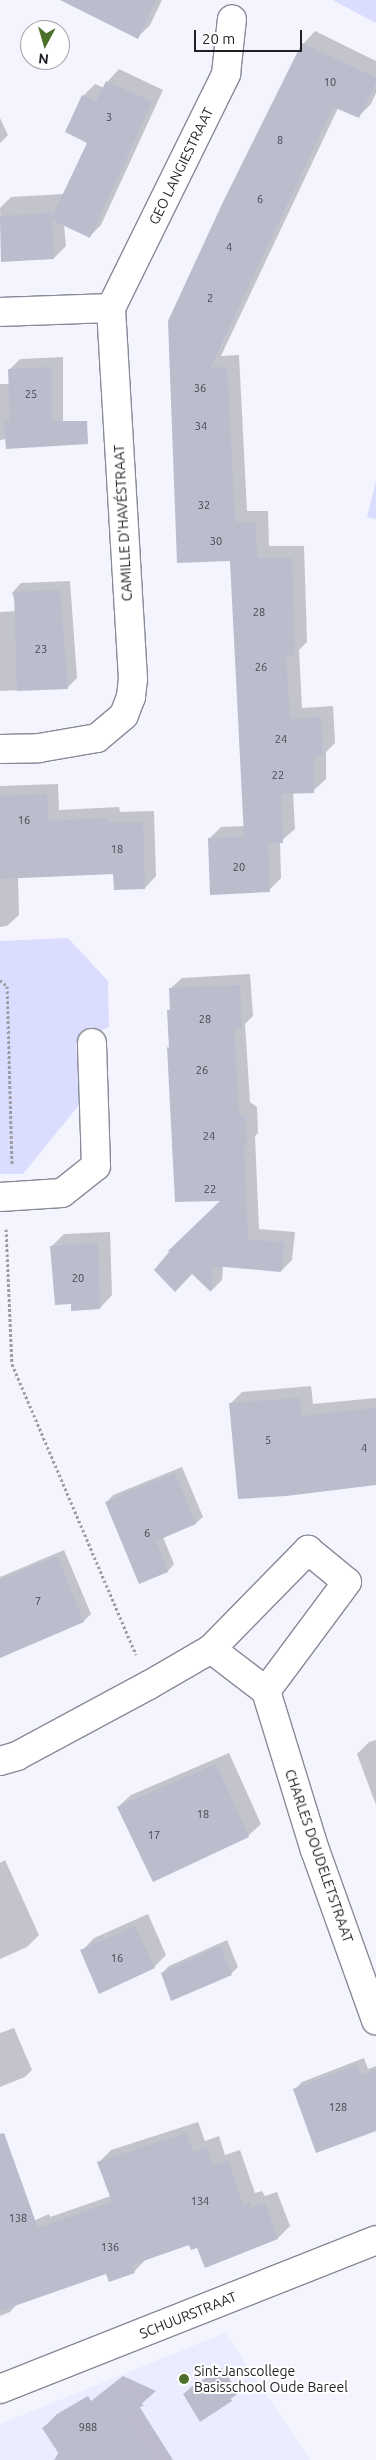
<!DOCTYPE html>
<html>
<head>
<meta charset="utf-8">
<style>
  body { margin:0 }
  #map { position:relative; width:376px; height:2460px; overflow:hidden; background:#f3f4fe; font-family:Ubuntu,sans-serif }
  div>[style] { position:absolute }
  .built>* { inset:0; background:#ebecff }
  .green>* { inset:0; background:#dbddfe }
  .shadow>* { inset:0; background:#0003 }
  .building>* { inset:0; background:#bbbccc }
  .path>* { height:3px; margin-top:-1.5px; transform-origin:0; background:repeating-linear-gradient(90deg,#9b9ca4 0 2.5px,transparent 0 5px) }
  .roads { filter:drop-shadow(1px 0 #898a99) drop-shadow(-1px 0 #898a99) drop-shadow(0 1px #898a99) drop-shadow(0 -1px #898a99) }
  .minor>* { height:28px; margin:-14px; padding:0 14px; transform-origin:14px; border-radius:14px; background:#fff }
  .dots>* { width:14px; height:14px; translate:-50% -50%; box-sizing:border-box; border:2px solid #fff; border-radius:50% }
  span { translate:-50% -50%; white-space:nowrap; text-align:center; line-height:1.15; -webkit-text-stroke:4px #fff; paint-order:stroke }
  .number-label { font-size:11px; color:#46464f }
  .number-label span { -webkit-text-stroke-width:0 }
  .street-label { font-size:14px; color:#1f1f25 }
  .poi-label { font-size:14px; color:#1f1f25 }
  .left { translate:0 -50%; text-align:left }
  .north { position:absolute; left:20px; top:20px; width:50px; height:50px; box-sizing:border-box; background:#fff; border:1px solid #a5a5a8; border-radius:50%; rotate:186deg; font-size:14px; font-weight:700; line-height:20px; text-align:center; color:#1f1f25 }
  .north::after { content:''; display:block; margin:auto; width:18px; height:22px; background:#4a7029; clip-path:polygon(50% 0,100% 100%,50% 72%,0 100%) }
  .scale { position:absolute; left:194px; top:30px; width:108px; height:22px; box-sizing:border-box; border:2px solid #1f1f25; border-top:0; padding-left:6px; font-size:15px; line-height:18px; white-space:nowrap; color:#1f1f25; -webkit-text-stroke:4px #fff; paint-order:stroke }
</style>
</head>
<body>
<div id="map">
  <div class="built">
    <div style="clip-path:polygon(225px 2333px,310px 2460px,0 2460px,0 2424px)"></div>
  </div>
  <div class="green">
    <div style="clip-path:polygon(333px 0,376px 0,376px 23px,355px 12px)"></div>
    <div style="clip-path:polygon(376px 481px,376px 519px,367px 517px)"></div>
    <div style="clip-path:polygon(68px 938px,108px 981px,109px 1027px,76px 1042px,79px 1105px,23px 1174px,0 1174px,0 941px)"></div>
  </div>
  <div class="shadow">
    <div style="clip-path:polygon(96px 0,162px 0,150px 25px,138px 37px)"></div>
    <div style="clip-path:polygon(315px 31px,376px 61px,376px 93px,371px 104px,359px 116px,338px 108px,221px 356px,239px 355px,247px 511px,268px 511px,269px 546px,304px 546px,307px 642px,299px 650px,302px 708px,333px 706px,335px 743px,326px 752px,326px 779px,313px 791px,293px 792px,295px 829px,280px 842px,281px 878px,269px 890px,209px 839px,221px 827px,245px 826px,232px 560px,169px 321px,303px 44px)"></div>
    <div style="clip-path:polygon(119px 69px,163px 90px,101px 225px,89px 237px,64px 225px,66px 246px,54px 258px,2px 260px,0 208px,11px 197px,64px 194px,89px 142px,66px 131px,83px 96px,95px 84px,104px 88px,108px 81px)"></div>
    <div style="clip-path:polygon(0 118px,8px 135px,0 143px)"></div>
    <div style="clip-path:polygon(63px 357px,63px 421px,52px 432px,0 440px,0 384px,10px 384px,9px 370px,20px 359px)"></div>
    <div style="clip-path:polygon(70px 581px,77px 678px,67px 688px,0 691px,0 612px,18px 611px,12px 593px,21px 583px)"></div>
    <div style="clip-path:polygon(58px 784px,59px 810px,119px 807px,120px 812px,154px 811px,156px 876px,145px 888px,114px 873px,18px 877px,19px 915px,7px 926px,0 927px,0 786px)"></div>
    <div style="clip-path:polygon(250px 974px,253px 1016px,245px 1024px,250px 1102px,257px 1107px,258px 1133px,255px 1136px,259px 1229px,295px 1232px,292px 1260px,281px 1271px,223px 1266px,222px 1280px,211px 1291px,192px 1273px,222px 1200px,168px 1048px,171px 1046px,169px 1010px,171px 1008px,170px 989px,182px 978px)"></div>
    <div style="clip-path:polygon(110px 1232px,112px 1295px,100px 1308px,72px 1303px,52px 1246px,64px 1234px)"></div>
    <div style="clip-path:polygon(311px 1386px,313px 1404px,376px 1398px,376px 1485px,230px 1404px,242px 1392px)"></div>
    <div style="clip-path:polygon(182px 1467px,203px 1517px,196px 1523px,163px 1537px,174px 1564px,168px 1571px,140px 1582px,107px 1502px,113px 1495px)"></div>
    <div style="clip-path:polygon(64px 1550px,91px 1614px,84px 1621px,6px 1654px,0 1639px,0 1577px)"></div>
    <div style="clip-path:polygon(376px 1740px,376px 1805px,357px 1754px,369px 1742px)"></div>
    <div style="clip-path:polygon(229px 1753px,261px 1824px,248px 1836px,118px 1807px,131px 1795px)"></div>
    <div style="clip-path:polygon(5px 1860px,39px 1935px,27px 1947px,0 1959px,0 1863px)"></div>
    <div style="clip-path:polygon(148px 1914px,166px 1955px,154px 1967px,82px 1951px,94px 1938px)"></div>
    <div style="clip-path:polygon(227px 1940px,238px 1967px,231px 1974px,162px 1973px,169px 1966px)"></div>
    <div style="clip-path:polygon(14px 2028px,32px 2070px,25px 2077px,0 2087px,0 2033px)"></div>
    <div style="clip-path:polygon(364px 2058px,368px 2069px,376px 2066px,376px 2129px,295px 2089px,302px 2082px)"></div>
    <div style="clip-path:polygon(198px 2122px,205px 2141px,219px 2136px,225px 2155px,240px 2150px,255px 2193px,262px 2191px,265px 2196px,277px 2192px,290px 2226px,278px 2238px,198px 2247px,190px 2244px,146px 2259px,134px 2272px,107px 2273px,18px 2303px,10px 2312px,0 2316px,0 2236px,49px 2214px,50px 2217px,111px 2196px,99px 2162px,111px 2150px)"></div>
    <div style="clip-path:polygon(222px 2368px,239px 2393px,201px 2420px,184px 2394px,191px 2387px)"></div>
    <div style="clip-path:polygon(123px 2376px,156px 2391px,139px 2406px,173px 2460px,54px 2460px,59px 2452px,43px 2428px,57px 2414px,88px 2396px,91px 2401px)"></div>
  </div>
  <div class="building">
    <div style="clip-path:polygon(60px 0,156px 0,138px 39px)"></div>
    <div style="clip-path:polygon(302px 43px,376px 78px,376px 82px,359px 118px,333px 107px,210px 368px,227px 367px,235px 522px,256px 522px,257px 558px,292px 558px,295px 655px,286px 656px,290px 719px,321px 717px,323px 756px,314px 757px,314px 793px,281px 794px,283px 843px,268px 843px,270px 892px,210px 895px,208px 838px,244px 837px,230px 561px,177px 563px,168px 321px,223px 202px)"></div>
    <div style="clip-path:polygon(106px 81px,152px 102px,90px 238px,52px 220px,54px 259px,1px 262px,0 216px,52px 213px,52px 217px,87px 143px,65px 132px,82px 95px,96px 102px)"></div>
    <div style="clip-path:polygon(52px 367px,52px 421px,87px 421px,88px 444px,6px 449px,4px 421px,10px 421px,8px 369px)"></div>
    <div style="clip-path:polygon(60px 590px,68px 689px,17px 691px,14px 592px)"></div>
    <div style="clip-path:polygon(47px 794px,48px 821px,108px 818px,109px 823px,143px 822px,145px 889px,114px 890px,113px 874px,0 879px,0 796px)"></div>
    <div style="clip-path:polygon(240px 985px,242px 1029px,234px 1029px,239px 1114px,246px 1118px,247px 1145px,244px 1145px,248px 1240px,284px 1242px,281px 1272px,213px 1266px,211px 1292px,192px 1274px,175px 1292px,154px 1270px,169px 1252px,168px 1251px,220px 1201px,175px 1202px,167px 1047px,169px 1048px,167px 1010px,170px 1010px,169px 988px)"></div>
    <div style="clip-path:polygon(98px 1243px,100px 1309px,71px 1311px,71px 1304px,55px 1305px,50px 1246px)"></div>
    <div style="clip-path:polygon(300px 1398px,301px 1416px,376px 1408px,376px 1485px,286px 1496px,238px 1499px,229px 1403px)"></div>
    <div style="clip-path:polygon(175px 1473px,196px 1524px,156px 1541px,168px 1572px,139px 1584px,105px 1502px)"></div>
    <div style="clip-path:polygon(57px 1556px,84px 1622px,0 1658px,0 1580px)"></div>
    <div style="clip-path:polygon(216px 1764px,249px 1837px,153px 1882px,117px 1807px)"></div>
    <div style="clip-path:polygon(135px 1926px,155px 1968px,99px 1994px,80px 1950px)"></div>
    <div style="clip-path:polygon(220px 1946px,232px 1975px,171px 2001px,161px 1973px)"></div>
    <div style="clip-path:polygon(357px 2065px,361px 2075px,376px 2069px,376px 2131px,316px 2153px,293px 2089px)"></div>
    <div style="clip-path:polygon(4px 2133px,38px 2228px,112px 2202px,97px 2162px,186px 2133px,193px 2152px,207px 2148px,213px 2166px,228px 2161px,243px 2204px,250px 2202px,252px 2208px,265px 2203px,278px 2239px,205px 2268px,197px 2248px,191px 2250px,189px 2245px,132px 2265px,135px 2273px,109px 2282px,106px 2274px,0 2311px,0 2134px)"></div>
    <div style="clip-path:polygon(215px 2374px,232px 2401px,200px 2422px,183px 2394px)"></div>
    <div style="clip-path:polygon(108px 2389px,144px 2405px,123px 2417px,151px 2460px,63px 2460px,42px 2428px,74px 2409px,77px 2414px)"></div>
  </div>
  <div class="path">
    <div style="left:0;top:980px;width:9px;rotate:41deg"></div>
    <div style="left:7px;top:986px;width:179px;rotate:88.4deg"></div>
    <div style="left:6px;top:1229px;width:135px;rotate:87.5deg"></div>
    <div style="left:12px;top:1364px;width:316px;rotate:66.9deg"></div>
  </div>
  <div class="roads">
    <div class="minor">
      <div style="left:0;top:312px;width:111px;rotate:-2.1deg"></div>
      <div style="left:0;top:749px;width:39px;rotate:-1deg"></div>
      <div style="left:39px;top:748px;width:59px;rotate:-9.8deg"></div>
      <div style="left:97px;top:738px;width:35px;rotate:-40deg"></div>
      <div style="left:124px;top:715px;width:19px;rotate:-69deg"></div>
      <div style="left:131px;top:697px;width:18px;rotate:-84deg"></div>
      <div style="left:133px;top:679px;width:372px;rotate:-93.4deg"></div>
      <div style="left:111px;top:308px;width:261px;rotate:-63.8deg"></div>
      <div style="left:226px;top:74px;width:55px;rotate:-83.8deg"></div>
      <div style="left:0;top:1197px;width:62px;rotate:-3.7deg"></div>
      <div style="left:62px;top:1193px;width:43px;rotate:-38.5deg"></div>
      <div style="left:96px;top:1166px;width:123px;rotate:-91.9deg"></div>
      <div style="left:211px;top:1649px;width:139px;rotate:-45.6deg"></div>
      <div style="left:308px;top:1550px;width:50px;rotate:39.4deg"></div>
      <div style="left:347px;top:1582px;width:136px;rotate:126.6deg"></div>
      <div style="left:0;top:1761px;width:18px;rotate:-16deg"></div>
      <div style="left:17px;top:1756px;width:150px;rotate:-28.3deg"></div>
      <div style="left:149px;top:1685px;width:72px;rotate:-30.1deg"></div>
      <div style="left:211px;top:1649px;width:69px;rotate:37.4deg"></div>
      <div style="left:266px;top:1691px;width:166px;rotate:72.9deg"></div>
      <div style="left:315px;top:1850px;width:181px;rotate:70.3deg"></div>
      <div style="left:0;top:2389px;width:404px;rotate:-21.6deg"></div>
    </div>
  </div>
  <div class="dots">
    <div style="left:184px;top:2379px;background:#4a7029"></div>
  </div>
  <div class="number-label">
    <span style="left:330px;top:82px">10</span>
    <span style="left:109px;top:117px">3</span>
    <span style="left:280px;top:140px">8</span>
    <span style="left:260px;top:199px">6</span>
    <span style="left:229px;top:247px">4</span>
    <span style="left:210px;top:298px">2</span>
    <span style="left:200px;top:388px">36</span>
    <span style="left:31px;top:394px">25</span>
    <span style="left:201px;top:426px">34</span>
    <span style="left:204px;top:505px">32</span>
    <span style="left:216px;top:541px">30</span>
    <span style="left:259px;top:612px">28</span>
    <span style="left:41px;top:649px">23</span>
    <span style="left:261px;top:667px">26</span>
    <span style="left:281px;top:739px">24</span>
    <span style="left:278px;top:775px">22</span>
    <span style="left:24px;top:820px">16</span>
    <span style="left:117px;top:849px">18</span>
    <span style="left:239px;top:867px">20</span>
    <span style="left:205px;top:1019px">28</span>
    <span style="left:202px;top:1070px">26</span>
    <span style="left:209px;top:1136px">24</span>
    <span style="left:210px;top:1189px">22</span>
    <span style="left:78px;top:1278px">20</span>
    <span style="left:268px;top:1440px">5</span>
    <span style="left:364px;top:1448px">4</span>
    <span style="left:147px;top:1533px">6</span>
    <span style="left:38px;top:1601px">7</span>
    <span style="left:203px;top:1814px">18</span>
    <span style="left:154px;top:1835px">17</span>
    <span style="left:117px;top:1958px">16</span>
    <span style="left:338px;top:2107px">128</span>
    <span style="left:200px;top:2201px">134</span>
    <span style="left:18px;top:2218px">138</span>
    <span style="left:110px;top:2247px">136</span>
    <span style="left:88px;top:2427px">988</span>
  </div>
  <div class="street-label">
    <span style="left:181px;top:166px;rotate:-64deg">GEO LANGIESTRAAT</span>
    <span style="left:123px;top:523px;rotate:-93deg">CAMILLE D'HAVÉSTRAAT</span>
    <span style="left:319px;top:1856px;rotate:71deg">CHARLES DOUDELETSTRAAT</span>
    <span style="left:188px;top:2315px;rotate:-22deg">SCHUURSTRAAT</span>
  </div>
  <div class="poi-label">
    <span class="left" style="left:194px;top:2379px">Sint-Janscollege<br>Basisschool Oude Bareel</span>
  </div>
  <div class="north">N</div>
  <div class="scale">20 m</div>
</div>
</body>
</html>
